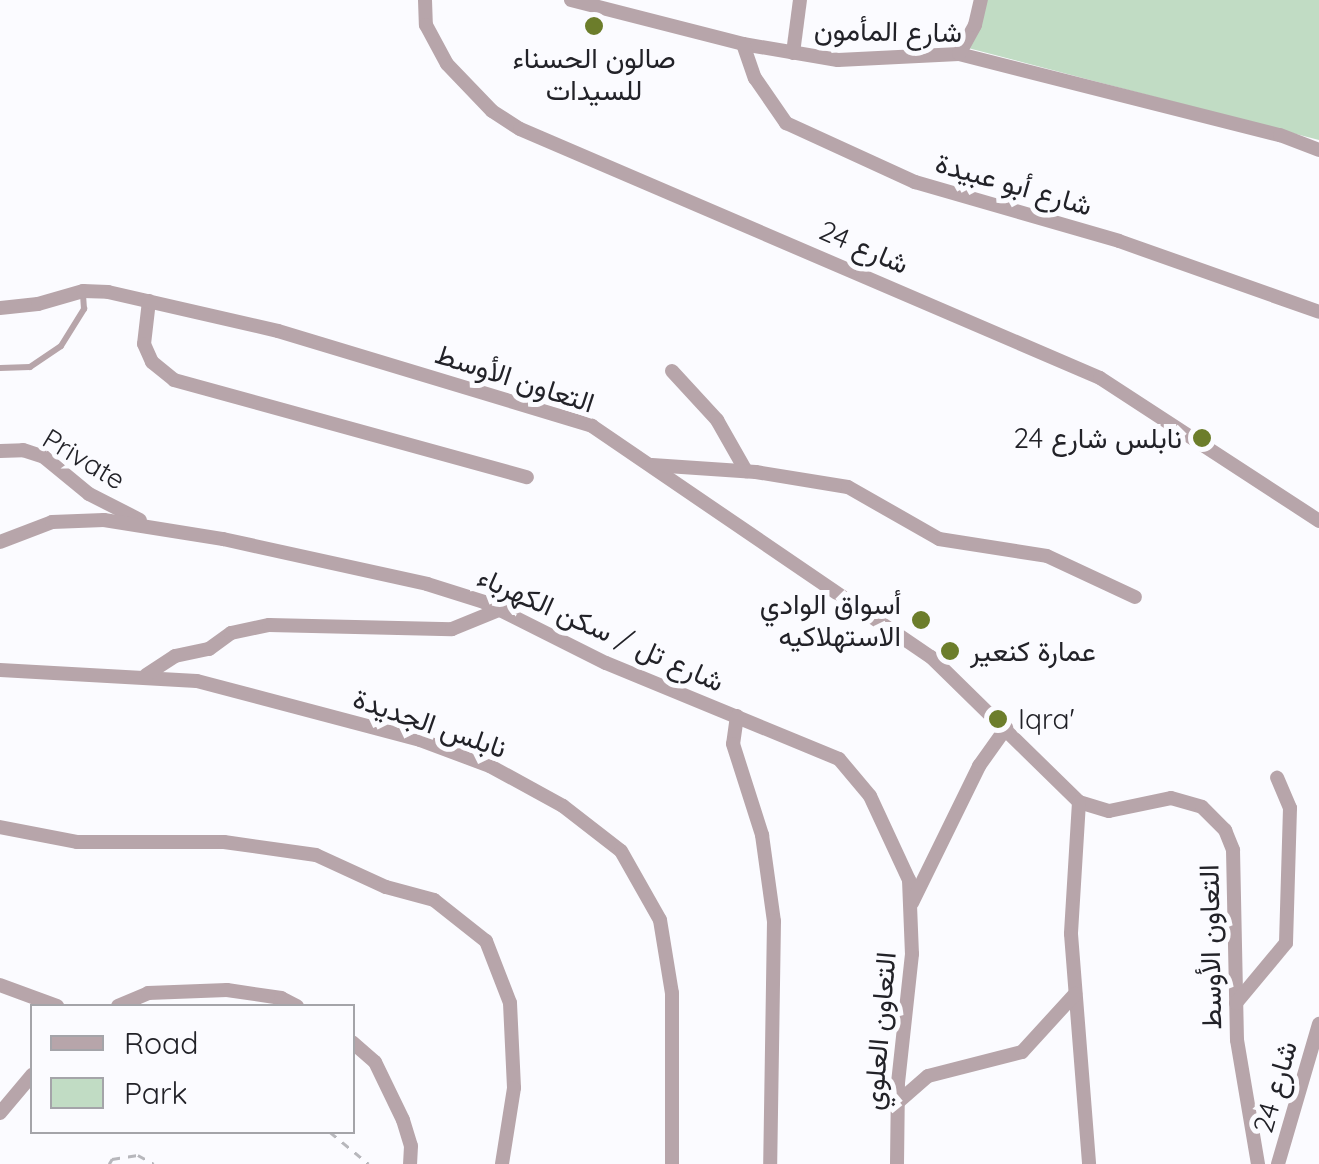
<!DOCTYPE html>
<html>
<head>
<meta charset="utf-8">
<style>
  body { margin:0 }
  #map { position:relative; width:1319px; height:1164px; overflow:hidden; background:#fbfbff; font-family:Quicksand,Vazirmatn,sans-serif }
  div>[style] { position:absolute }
  .green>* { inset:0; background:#c1dcc4 }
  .path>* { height:2.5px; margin-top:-1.25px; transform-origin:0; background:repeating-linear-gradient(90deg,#b7b7bc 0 8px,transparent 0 16px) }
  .service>* { height:6px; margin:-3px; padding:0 3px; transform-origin:3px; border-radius:3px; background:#b7a5aa }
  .minor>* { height:14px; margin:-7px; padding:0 7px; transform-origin:7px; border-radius:7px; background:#b7a5aa }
  .dots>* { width:28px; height:28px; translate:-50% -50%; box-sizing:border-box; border:5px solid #fbfbff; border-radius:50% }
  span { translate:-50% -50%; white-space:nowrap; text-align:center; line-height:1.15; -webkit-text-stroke:10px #fbfbff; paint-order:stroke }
  .street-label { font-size:28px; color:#222228 }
  .poi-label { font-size:28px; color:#222228 }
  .right { translate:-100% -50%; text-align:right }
  .left { translate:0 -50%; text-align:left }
  .legend { position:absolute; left:30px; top:1004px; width:325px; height:130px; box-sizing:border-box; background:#fbfbff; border:2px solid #a4a4a9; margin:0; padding:12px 18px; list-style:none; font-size:30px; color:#222228 }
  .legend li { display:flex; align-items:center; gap:20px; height:50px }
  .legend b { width:50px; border:2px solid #a4a4a9 }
</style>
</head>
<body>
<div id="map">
  <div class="green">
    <div style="clip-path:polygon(986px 0,1319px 0,1319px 140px,968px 48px)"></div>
  </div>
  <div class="path">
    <div style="left:330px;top:1132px;width:50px;rotate:39.4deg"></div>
    <div style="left:109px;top:1164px;width:6px;rotate:-59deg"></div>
    <div style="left:112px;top:1159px;width:26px;rotate:-9deg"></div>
    <div style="left:138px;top:1155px;width:18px;rotate:29deg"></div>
  </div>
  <div class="service">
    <div style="left:0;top:368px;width:30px;rotate:-2deg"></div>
    <div style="left:30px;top:367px;width:37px;rotate:-34deg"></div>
    <div style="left:61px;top:346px;width:44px;rotate:-58.1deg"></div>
    <div style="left:84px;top:309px;width:16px;rotate:-94deg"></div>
  </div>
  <div class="minor">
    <div style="left:425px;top:0;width:25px;rotate:88deg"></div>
    <div style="left:426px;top:25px;width:44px;rotate:61.7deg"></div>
    <div style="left:447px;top:64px;width:65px;rotate:46.2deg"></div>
    <div style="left:492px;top:111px;width:33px;rotate:33deg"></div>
    <div style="left:520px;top:129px;width:631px;rotate:23.23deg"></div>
    <div style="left:1100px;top:378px;width:262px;rotate:33.1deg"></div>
    <div style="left:571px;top:0;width:178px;rotate:14.3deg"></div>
    <div style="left:743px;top:44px;width:96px;rotate:9.6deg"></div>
    <div style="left:838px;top:60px;width:121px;rotate:-2.8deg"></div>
    <div style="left:959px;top:54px;width:331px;rotate:14.2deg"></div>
    <div style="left:1280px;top:135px;width:42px;rotate:21deg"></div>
    <div style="left:743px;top:44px;width:36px;rotate:71deg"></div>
    <div style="left:755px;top:78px;width:55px;rotate:55.4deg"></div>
    <div style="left:786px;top:123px;width:142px;rotate:24.6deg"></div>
    <div style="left:915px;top:182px;width:212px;rotate:16.1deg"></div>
    <div style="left:1119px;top:241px;width:212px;rotate:19.5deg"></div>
    <div style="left:793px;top:53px;width:53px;rotate:-82.5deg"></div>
    <div style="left:959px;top:54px;width:33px;rotate:-61deg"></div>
    <div style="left:975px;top:25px;width:26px;rotate:-77deg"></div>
    <div style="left:149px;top:301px;width:43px;rotate:96.6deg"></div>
    <div style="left:144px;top:344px;width:20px;rotate:66deg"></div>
    <div style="left:152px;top:362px;width:28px;rotate:39deg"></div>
    <div style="left:174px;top:380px;width:366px;rotate:15.4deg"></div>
    <div style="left:0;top:308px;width:38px;rotate:-6deg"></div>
    <div style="left:38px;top:304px;width:47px;rotate:-16.1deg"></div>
    <div style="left:83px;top:291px;width:25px;rotate:2deg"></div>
    <div style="left:108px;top:292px;width:174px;rotate:12.9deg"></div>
    <div style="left:278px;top:331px;width:328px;rotate:16.8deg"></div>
    <div style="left:592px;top:426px;width:410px;rotate:34.3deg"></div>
    <div style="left:931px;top:657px;width:207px;rotate:44.4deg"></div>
    <div style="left:1079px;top:802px;width:31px;rotate:17deg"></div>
    <div style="left:1109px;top:811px;width:63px;rotate:-11.8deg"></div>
    <div style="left:1171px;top:798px;width:32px;rotate:16deg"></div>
    <div style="left:1202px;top:807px;width:33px;rotate:45deg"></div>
    <div style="left:1225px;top:830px;width:22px;rotate:68deg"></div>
    <div style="left:1233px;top:850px;width:190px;rotate:88.8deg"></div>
    <div style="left:1237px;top:1040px;width:126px;rotate:80.4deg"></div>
    <div style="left:672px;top:371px;width:67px;rotate:47.4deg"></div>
    <div style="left:717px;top:420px;width:59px;rotate:60.4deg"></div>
    <div style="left:0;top:451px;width:23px;rotate:-2deg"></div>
    <div style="left:23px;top:450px;width:22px;rotate:18deg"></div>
    <div style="left:44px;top:457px;width:58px;rotate:39.4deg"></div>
    <div style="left:89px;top:494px;width:57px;rotate:27deg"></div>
    <div style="left:652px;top:465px;width:104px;rotate:3.9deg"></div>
    <div style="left:756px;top:472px;width:93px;rotate:9.3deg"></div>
    <div style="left:848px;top:487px;width:105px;rotate:29.7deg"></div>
    <div style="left:939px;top:539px;width:109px;rotate:8.9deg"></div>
    <div style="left:1047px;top:556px;width:97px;rotate:25deg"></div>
    <div style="left:0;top:542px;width:56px;rotate:-21deg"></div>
    <div style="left:52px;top:522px;width:52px;rotate:-2.2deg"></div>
    <div style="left:104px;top:520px;width:121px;rotate:9.1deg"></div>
    <div style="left:223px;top:539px;width:209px;rotate:12.4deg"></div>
    <div style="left:427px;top:584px;width:60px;rotate:17.5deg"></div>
    <div style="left:484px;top:602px;width:136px;rotate:26.6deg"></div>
    <div style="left:606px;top:663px;width:252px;rotate:22.4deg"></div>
    <div style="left:839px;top:759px;width:48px;rotate:50deg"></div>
    <div style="left:870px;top:796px;width:93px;rotate:65.1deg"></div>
    <div style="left:909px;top:880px;width:74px;rotate:87.7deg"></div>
    <div style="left:912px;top:954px;width:129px;rotate:96.2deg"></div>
    <div style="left:898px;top:1082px;width:82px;rotate:90.7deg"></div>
    <div style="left:0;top:670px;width:197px;rotate:3.2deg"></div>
    <div style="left:197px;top:681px;width:231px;rotate:14.8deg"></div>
    <div style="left:420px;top:740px;width:75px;rotate:20.4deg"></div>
    <div style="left:490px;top:766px;width:83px;rotate:28.7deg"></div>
    <div style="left:563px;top:806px;width:73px;rotate:37.8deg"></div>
    <div style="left:621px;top:851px;width:79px;rotate:60.5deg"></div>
    <div style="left:660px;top:920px;width:74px;rotate:80.7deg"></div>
    <div style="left:672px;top:993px;width:171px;rotate:90deg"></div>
    <div style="left:146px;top:675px;width:35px;rotate:-33deg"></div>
    <div style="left:175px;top:656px;width:35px;rotate:-12deg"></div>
    <div style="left:209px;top:649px;width:27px;rotate:-36deg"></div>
    <div style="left:231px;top:633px;width:39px;rotate:-12deg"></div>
    <div style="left:269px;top:625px;width:183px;rotate:1.3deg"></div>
    <div style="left:452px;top:629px;width:53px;rotate:-22.2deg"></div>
    <div style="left:737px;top:716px;width:28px;rotate:98deg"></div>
    <div style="left:733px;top:744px;width:96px;rotate:72.3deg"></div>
    <div style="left:762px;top:835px;width:87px;rotate:82.1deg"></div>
    <div style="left:774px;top:921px;width:243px;rotate:90.9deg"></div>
    <div style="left:1079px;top:802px;width:132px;rotate:93.5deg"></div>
    <div style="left:1071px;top:934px;width:231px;rotate:85.5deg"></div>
    <div style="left:0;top:827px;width:78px;rotate:11deg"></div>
    <div style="left:77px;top:842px;width:147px"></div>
    <div style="left:224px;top:842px;width:93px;rotate:8deg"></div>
    <div style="left:316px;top:855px;width:77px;rotate:24.6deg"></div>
    <div style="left:386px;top:887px;width:50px;rotate:15.2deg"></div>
    <div style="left:434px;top:900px;width:66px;rotate:38.3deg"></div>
    <div style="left:486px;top:941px;width:66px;rotate:68.8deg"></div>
    <div style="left:510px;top:1003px;width:85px;rotate:87.3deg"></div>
    <div style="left:514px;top:1088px;width:77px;rotate:99deg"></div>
    <div style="left:912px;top:903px;width:153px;rotate:-63.9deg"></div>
    <div style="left:979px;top:766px;width:47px;rotate:-54.6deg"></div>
    <div style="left:0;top:985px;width:61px;rotate:20.2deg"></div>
    <div style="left:1236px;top:1003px;width:78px;rotate:-50.2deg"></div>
    <div style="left:1286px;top:943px;width:135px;rotate:-88.3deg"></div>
    <div style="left:1290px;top:808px;width:33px;rotate:-113deg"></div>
    <div style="left:118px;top:1006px;width:33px;rotate:-23deg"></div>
    <div style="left:148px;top:993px;width:79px;rotate:-2.2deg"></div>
    <div style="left:227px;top:990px;width:55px;rotate:8.4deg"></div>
    <div style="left:281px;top:998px;width:18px;rotate:27deg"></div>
    <div style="left:352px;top:1042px;width:30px;rotate:41deg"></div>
    <div style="left:375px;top:1062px;width:64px;rotate:64.2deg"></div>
    <div style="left:403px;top:1120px;width:27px;rotate:73deg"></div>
    <div style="left:411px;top:1146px;width:18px;rotate:93deg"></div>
    <div style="left:897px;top:1103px;width:41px;rotate:-41.1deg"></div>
    <div style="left:928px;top:1076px;width:97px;rotate:-14.3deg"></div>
    <div style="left:1022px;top:1052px;width:79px;rotate:-47.6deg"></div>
    <div style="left:0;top:1113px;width:50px;rotate:-49.9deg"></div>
    <div style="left:1278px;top:1164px;width:146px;rotate:-73.7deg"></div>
  </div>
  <div class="dots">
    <div style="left:594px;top:26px;background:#6c7d2b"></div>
    <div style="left:1202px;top:438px;background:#6c7d2b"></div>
    <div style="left:921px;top:620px;background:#6c7d2b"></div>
    <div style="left:950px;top:651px;background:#6c7d2b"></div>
    <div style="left:998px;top:719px;background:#6c7d2b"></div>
  </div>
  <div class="street-label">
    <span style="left:888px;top:31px;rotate:1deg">شارع المأمون</span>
    <span style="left:1014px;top:184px;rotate:16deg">شارع أبو عبيدة</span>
    <span style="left:864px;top:247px;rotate:23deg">شارع 24</span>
    <span style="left:515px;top:378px;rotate:18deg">التعاون الأوسط</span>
    <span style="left:84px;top:459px;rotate:31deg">Private</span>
    <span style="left:601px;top:629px;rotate:24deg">شارع تل / سكن الكهرباء</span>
    <span style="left:430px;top:723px;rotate:19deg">نابلس الجديدة</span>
    <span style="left:1210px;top:947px;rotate:-91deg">التعاون الأوسط</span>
    <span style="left:879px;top:1031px;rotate:-85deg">التعاون العلوي</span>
    <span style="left:1275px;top:1087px;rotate:-74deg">شارع 24</span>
  </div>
  <div class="poi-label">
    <span style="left:594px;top:74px">صالون الحسناء<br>للسيدات</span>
    <span class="right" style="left:1182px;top:438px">نابلس شارع 24</span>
    <span class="right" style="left:901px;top:620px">أسواق الوادي<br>الاستهلاكيه</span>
    <span class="left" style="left:970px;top:651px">عمارة كنعير</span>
    <span class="left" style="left:1018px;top:719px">Iqra'</span>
  </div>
  <ul class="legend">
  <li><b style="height:12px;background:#b7a5aa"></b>Road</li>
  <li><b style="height:28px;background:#c1dcc4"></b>Park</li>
  </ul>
</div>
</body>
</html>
